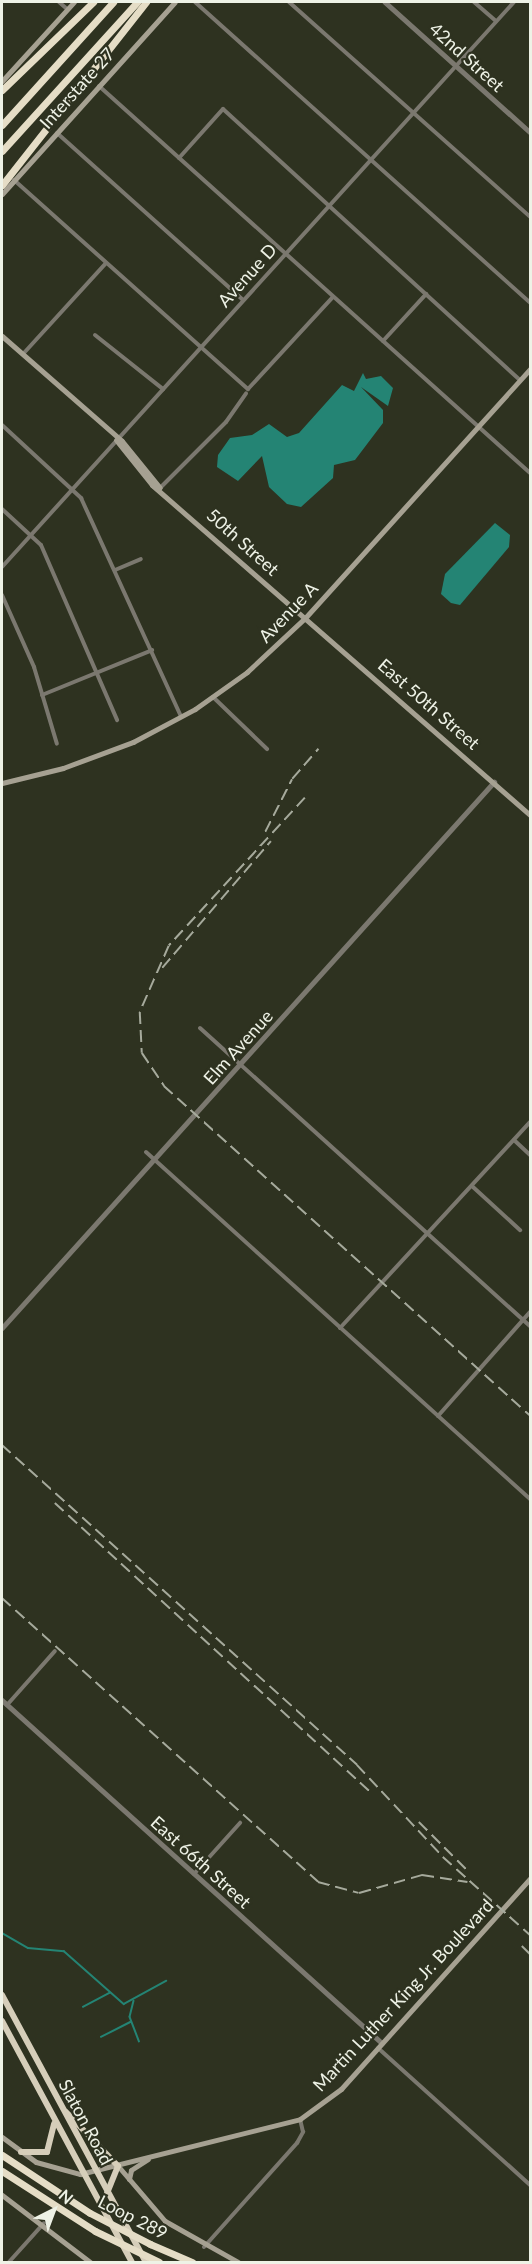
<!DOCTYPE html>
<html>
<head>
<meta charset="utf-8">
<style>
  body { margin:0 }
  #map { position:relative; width:532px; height:2264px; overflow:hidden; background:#2e3220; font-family:Lato,sans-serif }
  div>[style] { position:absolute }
  .water>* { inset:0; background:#248474 }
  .stream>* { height:1.5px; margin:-0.75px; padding:0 0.75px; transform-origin:0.75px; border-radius:0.75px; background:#248474 }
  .minor>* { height:4px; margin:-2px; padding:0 2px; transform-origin:2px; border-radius:2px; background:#7b786f }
  .tertiary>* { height:4.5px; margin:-2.25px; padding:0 2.25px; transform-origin:2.25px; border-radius:2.25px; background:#7b786f }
  .secondary>* { height:5px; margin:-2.5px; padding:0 2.5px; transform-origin:2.5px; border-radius:2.5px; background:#a6a192 }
  .trunk>* { height:6px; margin:-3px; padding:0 3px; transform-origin:3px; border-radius:3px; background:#d6ceba }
  .motorway>* { height:7px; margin:-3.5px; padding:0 3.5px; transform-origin:3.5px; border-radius:3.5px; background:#e5ddc6 }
  .rail>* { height:1.5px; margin-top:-0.75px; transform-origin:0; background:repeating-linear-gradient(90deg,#a6aa9c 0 12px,transparent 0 18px) }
  .motorway-bridge>* { height:7px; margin:-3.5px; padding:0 3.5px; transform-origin:3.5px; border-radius:3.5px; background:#e5ddc6 }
  span { translate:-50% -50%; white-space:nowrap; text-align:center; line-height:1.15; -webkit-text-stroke:4.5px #2e3220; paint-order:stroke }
  .street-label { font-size:18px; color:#eef2e6 }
  .frame { position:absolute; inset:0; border:3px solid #eef2e6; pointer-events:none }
  .north { position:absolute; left:24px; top:2180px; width:60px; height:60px; -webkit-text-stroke:4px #2e3220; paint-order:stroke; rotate:42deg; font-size:16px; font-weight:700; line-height:24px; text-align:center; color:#eef2e6 }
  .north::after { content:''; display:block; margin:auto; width:21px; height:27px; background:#eef2e6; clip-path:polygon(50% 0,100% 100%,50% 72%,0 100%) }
</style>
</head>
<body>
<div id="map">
  <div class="water">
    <div style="clip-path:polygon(363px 373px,366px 379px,381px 376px,393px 388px,388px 406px,361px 387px,383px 410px,383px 423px,355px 460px,334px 465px,333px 478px,301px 507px,287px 504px,269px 487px,262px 456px,238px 481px,217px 467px,218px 455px,230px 438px,252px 435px,269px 424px,287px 437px,299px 433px,342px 385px,354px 391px)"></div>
    <div style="clip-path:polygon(495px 523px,510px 535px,509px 547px,460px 605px,451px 603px,441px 594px,445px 574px)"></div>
  </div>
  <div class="stream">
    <div style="left:2px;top:1933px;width:30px;rotate:30deg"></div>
    <div style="left:28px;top:1948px;width:36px;rotate:5deg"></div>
    <div style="left:64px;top:1951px;width:80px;rotate:41.5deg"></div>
    <div style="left:124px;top:2004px;width:48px;rotate:-28.7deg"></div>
    <div style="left:134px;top:2001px;width:16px;rotate:104deg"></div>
    <div style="left:130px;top:2017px;width:26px;rotate:69deg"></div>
    <div style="left:83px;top:2007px;width:30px;rotate:-28deg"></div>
    <div style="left:101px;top:2037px;width:33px;rotate:-27deg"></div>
  </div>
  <div class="minor">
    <div style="left:59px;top:2px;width:11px;rotate:41deg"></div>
    <div style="left:195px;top:2px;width:450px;rotate:41.9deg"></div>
    <div style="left:289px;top:2px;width:323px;rotate:41.7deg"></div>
    <div style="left:474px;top:2px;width:29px;rotate:41deg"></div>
    <div style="left:99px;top:86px;width:579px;rotate:41.92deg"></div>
    <div style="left:57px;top:133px;width:250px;rotate:41.9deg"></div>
    <div style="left:179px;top:158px;width:66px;rotate:-48.1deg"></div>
    <div style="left:223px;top:109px;width:402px;rotate:42.4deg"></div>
    <div style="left:14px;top:180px;width:314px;rotate:41.8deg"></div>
    <div style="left:248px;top:389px;width:125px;rotate:-47.3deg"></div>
    <div style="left:95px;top:335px;width:87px;rotate:38.5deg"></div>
    <div style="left:383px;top:341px;width:64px;rotate:-47.5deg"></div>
    <div style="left:23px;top:354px;width:123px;rotate:-47.6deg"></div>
    <div style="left:2px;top:425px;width:108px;rotate:42.7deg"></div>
    <div style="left:81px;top:498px;width:240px;rotate:65.4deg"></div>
    <div style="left:160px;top:488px;width:93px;rotate:-45deg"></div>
    <div style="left:226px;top:422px;width:35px;rotate:-55deg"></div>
    <div style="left:2px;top:509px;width:53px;rotate:42.7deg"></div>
    <div style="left:41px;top:545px;width:191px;rotate:66.5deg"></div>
    <div style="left:2px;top:567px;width:762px;rotate:-47.82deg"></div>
    <div style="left:115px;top:570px;width:28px;rotate:-23deg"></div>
    <div style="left:2px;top:595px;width:79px;rotate:66deg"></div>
    <div style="left:34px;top:667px;width:80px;rotate:73.4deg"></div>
    <div style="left:42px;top:695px;width:119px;rotate:-22.2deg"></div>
    <div style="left:213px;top:697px;width:75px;rotate:43.9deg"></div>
    <div style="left:200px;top:1028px;width:445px;rotate:42.1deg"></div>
    <div style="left:514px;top:1140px;width:22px;rotate:43deg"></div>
    <div style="left:146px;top:1152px;width:518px;rotate:42.1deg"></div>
    <div style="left:473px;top:1187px;width:64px;rotate:42.5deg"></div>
    <div style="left:340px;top:1328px;width:280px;rotate:-47.3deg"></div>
    <div style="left:438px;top:1416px;width:139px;rotate:-48.5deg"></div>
    <div style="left:7px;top:1705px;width:72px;rotate:-48.4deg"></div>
    <div style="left:194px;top:1874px;width:69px;rotate:-48deg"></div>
    <div style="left:378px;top:2048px;width:205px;rotate:42deg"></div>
    <div style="left:204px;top:2247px;width:140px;rotate:-48.2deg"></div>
    <div style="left:297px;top:2143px;width:13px;rotate:-61deg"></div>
    <div style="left:303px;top:2132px;width:13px;rotate:-103deg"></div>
    <div style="left:9px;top:2262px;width:52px;rotate:-48.1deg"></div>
  </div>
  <div class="tertiary">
    <div style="left:385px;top:2px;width:195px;rotate:41.9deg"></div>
    <div style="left:2px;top:1328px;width:735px;rotate:-47.98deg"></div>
    <div style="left:2px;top:1700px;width:512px;rotate:42.07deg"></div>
  </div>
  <div class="secondary">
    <div style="left:2px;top:81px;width:107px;rotate:-47.7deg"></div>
    <div style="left:2px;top:194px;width:258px;rotate:-48deg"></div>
    <div style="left:2px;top:336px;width:159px;rotate:41.2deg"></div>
    <div style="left:122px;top:441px;width:60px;rotate:51deg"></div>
    <div style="left:116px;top:440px;width:58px;rotate:51.3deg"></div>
    <div style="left:152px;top:485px;width:502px;rotate:41.12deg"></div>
    <div style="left:2px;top:783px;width:63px;rotate:-13.8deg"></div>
    <div style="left:63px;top:768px;width:75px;rotate:-20.4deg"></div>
    <div style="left:133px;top:742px;width:70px;rotate:-28deg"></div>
    <div style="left:195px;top:709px;width:64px;rotate:-35.4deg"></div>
    <div style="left:247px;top:672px;width:79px;rotate:-43deg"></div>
    <div style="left:305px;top:618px;width:336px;rotate:-47.9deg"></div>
    <div style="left:2px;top:2137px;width:42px;rotate:36.3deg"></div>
    <div style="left:36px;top:2162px;width:46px;rotate:15.3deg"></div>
    <div style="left:80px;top:2174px;width:227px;rotate:-14deg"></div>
    <div style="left:300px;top:2119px;width:51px;rotate:-36.2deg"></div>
    <div style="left:341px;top:2089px;width:283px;rotate:-48.1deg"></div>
    <div style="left:118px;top:2166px;width:72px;rotate:49.5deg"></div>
    <div style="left:165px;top:2221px;width:84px;rotate:29.3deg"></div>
    <div style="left:129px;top:2179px;width:9px;rotate:-77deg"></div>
    <div style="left:131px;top:2170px;width:20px;rotate:-33deg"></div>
    <div style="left:2px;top:2195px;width:111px;rotate:37.3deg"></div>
  </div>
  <div class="trunk">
    <div style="left:2px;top:1995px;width:303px;rotate:61.7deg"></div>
    <div style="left:2px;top:2021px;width:274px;rotate:61.7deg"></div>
    <div style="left:66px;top:2112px;width:75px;rotate:46.1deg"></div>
    <div style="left:118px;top:2166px;width:29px;rotate:112deg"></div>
    <div style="left:21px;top:2152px;width:26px"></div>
    <div style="left:47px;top:2152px;width:29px;rotate:-76deg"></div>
  </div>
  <div class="motorway">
    <div style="left:2px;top:90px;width:127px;rotate:-44deg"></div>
    <div style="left:2px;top:125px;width:166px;rotate:-47.9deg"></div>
    <div style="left:2px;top:151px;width:201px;rotate:-47.8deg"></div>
    <div style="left:2px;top:185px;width:233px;rotate:-51.8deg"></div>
    <div style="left:2px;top:2155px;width:105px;rotate:33.4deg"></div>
    <div style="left:2px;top:2171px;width:111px;rotate:32.8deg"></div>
    <div style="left:150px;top:2244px;width:46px;rotate:23.2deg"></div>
  </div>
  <div class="rail">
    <div style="left:305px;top:798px;width:201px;rotate:132.6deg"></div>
    <div style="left:169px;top:946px;width:72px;rotate:113.7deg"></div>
    <div style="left:140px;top:1012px;width:41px;rotate:87.2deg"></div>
    <div style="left:142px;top:1053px;width:40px;rotate:56deg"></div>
    <div style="left:164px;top:1086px;width:493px;rotate:42deg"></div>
    <div style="left:265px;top:832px;width:59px;rotate:-63deg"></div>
    <div style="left:292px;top:779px;width:40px;rotate:-49deg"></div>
    <div style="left:162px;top:968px;width:167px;rotate:-49.4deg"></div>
    <div style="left:2px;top:1445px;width:478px;rotate:42deg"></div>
    <div style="left:357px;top:1765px;width:126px;rotate:46.9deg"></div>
    <div style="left:443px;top:1857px;width:117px;rotate:41.9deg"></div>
    <div style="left:55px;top:1503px;width:432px;rotate:42.5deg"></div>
    <div style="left:2px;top:1598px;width:425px;rotate:41.9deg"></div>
    <div style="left:318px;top:1882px;width:42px;rotate:15deg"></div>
    <div style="left:359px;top:1893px;width:66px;rotate:-15.9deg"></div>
    <div style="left:422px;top:1875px;width:46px;rotate:8.8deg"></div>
    <div style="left:419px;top:1822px;width:69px;rotate:45deg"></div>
    <div style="left:522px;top:1946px;width:11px;rotate:45deg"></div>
  </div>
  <div class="motorway-bridge">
    <div style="left:90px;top:2213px;width:68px;rotate:27.3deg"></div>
    <div style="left:95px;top:2231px;width:71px;rotate:25.8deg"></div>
  </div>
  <div class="street-label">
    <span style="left:467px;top:57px;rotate:42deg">42nd Street</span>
    <span style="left:77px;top:88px;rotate:-48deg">Interstate 27</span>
    <span style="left:247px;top:275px;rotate:-48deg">Avenue D</span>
    <span style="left:243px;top:542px;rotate:42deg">50th Street</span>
    <span style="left:288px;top:612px;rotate:-46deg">Avenue A</span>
    <span style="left:429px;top:704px;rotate:41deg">East 50th Street</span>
    <span style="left:238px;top:1047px;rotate:-48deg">Elm Avenue</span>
    <span style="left:201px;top:1862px;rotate:42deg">East 66th Street</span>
    <span style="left:403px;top:1995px;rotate:-47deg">Martin Luther King Jr. Boulevard</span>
    <span style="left:86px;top:2122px;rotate:62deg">Slaton Road</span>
    <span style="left:133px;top:2217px;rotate:27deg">Loop 289</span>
  </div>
  <div class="frame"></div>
  <div class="north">N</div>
</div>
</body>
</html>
